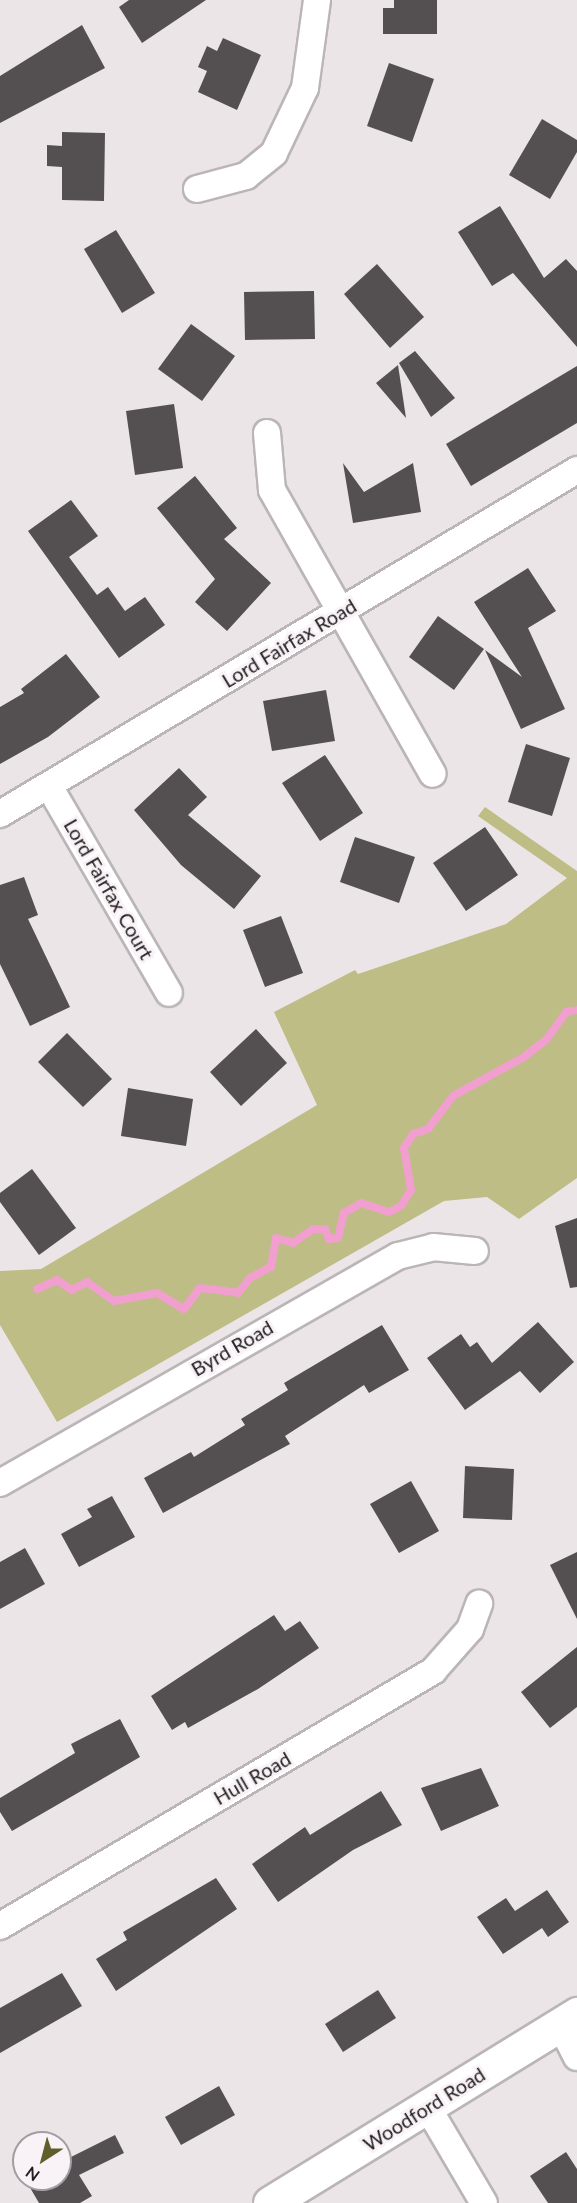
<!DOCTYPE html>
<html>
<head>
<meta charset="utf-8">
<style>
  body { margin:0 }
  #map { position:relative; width:577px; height:2203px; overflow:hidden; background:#ece5e8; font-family:Lato,sans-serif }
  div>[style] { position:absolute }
  .green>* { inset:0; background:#bebd85 }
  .stream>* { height:8px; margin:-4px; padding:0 4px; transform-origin:4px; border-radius:4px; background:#f19fce }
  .building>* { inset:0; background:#544f51 }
  .roads { filter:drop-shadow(2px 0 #bbb5b8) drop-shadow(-2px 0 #bbb5b8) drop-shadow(0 2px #bbb5b8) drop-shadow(0 -2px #bbb5b8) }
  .street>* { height:26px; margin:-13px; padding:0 13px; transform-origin:13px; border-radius:13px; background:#fff }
  .secondary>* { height:33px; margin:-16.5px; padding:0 16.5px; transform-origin:16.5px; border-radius:16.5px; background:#fff }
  span { translate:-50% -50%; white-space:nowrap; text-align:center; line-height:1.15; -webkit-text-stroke:6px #f9f2f6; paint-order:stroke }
  .street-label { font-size:20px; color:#201e1f }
  .north { position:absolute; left:12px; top:2131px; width:60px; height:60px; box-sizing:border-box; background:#f9f2f6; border:2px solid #a29da0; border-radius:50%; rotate:216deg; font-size:16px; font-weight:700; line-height:24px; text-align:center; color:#201e1f }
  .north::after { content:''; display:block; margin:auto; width:21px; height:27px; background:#605e2b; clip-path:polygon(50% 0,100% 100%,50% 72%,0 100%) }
</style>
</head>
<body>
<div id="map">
  <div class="green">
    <div style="clip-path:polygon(485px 807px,577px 871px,577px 1178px,519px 1219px,487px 1197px,444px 1201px,57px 1422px,0 1325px,0 1271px,41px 1269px,317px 1105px,274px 1012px,355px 970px,358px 974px,506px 924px,567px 878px,478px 816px)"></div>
  </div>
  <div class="stream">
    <div style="left:37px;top:1289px;width:22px;rotate:-24deg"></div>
    <div style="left:57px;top:1280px;width:18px;rotate:34deg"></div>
    <div style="left:72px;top:1290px;width:17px;rotate:-28deg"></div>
    <div style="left:87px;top:1282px;width:33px;rotate:35deg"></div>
    <div style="left:114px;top:1301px;width:44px;rotate:-10.5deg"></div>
    <div style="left:157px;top:1293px;width:31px;rotate:31deg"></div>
    <div style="left:184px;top:1309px;width:26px;rotate:-53deg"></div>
    <div style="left:200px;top:1288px;width:38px;rotate:7deg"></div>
    <div style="left:238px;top:1293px;width:19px;rotate:-51deg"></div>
    <div style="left:250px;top:1278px;width:24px;rotate:-28deg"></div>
    <div style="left:271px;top:1267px;width:29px;rotate:-80deg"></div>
    <div style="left:276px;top:1238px;width:18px;rotate:16deg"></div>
    <div style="left:293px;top:1243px;width:24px;rotate:-35deg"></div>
    <div style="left:313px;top:1229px;width:12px"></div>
    <div style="left:325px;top:1229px;width:11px;rotate:68deg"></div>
    <div style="left:329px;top:1239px;width:9px;rotate:-6deg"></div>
    <div style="left:338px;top:1238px;width:26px;rotate:-77deg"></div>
    <div style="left:344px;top:1213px;width:20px;rotate:-30deg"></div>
    <div style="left:361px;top:1203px;width:29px;rotate:18deg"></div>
    <div style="left:389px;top:1212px;width:13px;rotate:-27deg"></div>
    <div style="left:401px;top:1206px;width:19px;rotate:-58deg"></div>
    <div style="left:411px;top:1190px;width:43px;rotate:-99.5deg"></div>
    <div style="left:404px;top:1148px;width:17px;rotate:-57deg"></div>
    <div style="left:413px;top:1134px;width:16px;rotate:-18deg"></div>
    <div style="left:428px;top:1129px;width:41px;rotate:-52.9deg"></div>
    <div style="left:453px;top:1096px;width:81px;rotate:-28.8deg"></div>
    <div style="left:524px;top:1057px;width:28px;rotate:-38deg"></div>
    <div style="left:546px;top:1040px;width:34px;rotate:-54deg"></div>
    <div style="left:566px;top:1012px;width:11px;rotate:-10deg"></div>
  </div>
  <div class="building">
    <div style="clip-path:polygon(129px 0,206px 0,142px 43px,119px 7px)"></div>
    <div style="clip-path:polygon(394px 0,437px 0,437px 34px,383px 34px,383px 8px,394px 8px)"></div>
    <div style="clip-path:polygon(82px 25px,105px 68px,0 123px,0 76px)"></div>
    <div style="clip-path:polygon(223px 38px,261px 55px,237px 110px,198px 92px,207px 71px,198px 67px,207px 46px,217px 51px)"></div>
    <div style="clip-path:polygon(389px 63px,434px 79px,412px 142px,367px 126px)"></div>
    <div style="clip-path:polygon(542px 119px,577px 140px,577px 152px,550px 199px,509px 175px)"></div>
    <div style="clip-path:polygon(62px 132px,105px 133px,104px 201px,62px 200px,62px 167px,47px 166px,47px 145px,62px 146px)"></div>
    <div style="clip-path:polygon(500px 206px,544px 278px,566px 259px,577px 271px,577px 347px,513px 273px,492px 286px,458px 232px)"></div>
    <div style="clip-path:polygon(116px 230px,155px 293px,122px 313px,84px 249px)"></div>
    <div style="clip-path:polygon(377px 264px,424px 317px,390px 348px,344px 294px)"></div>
    <div style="clip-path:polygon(314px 291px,315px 339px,245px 340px,244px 292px)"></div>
    <div style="clip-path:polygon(191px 324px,235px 356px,202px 401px,158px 369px)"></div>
    <div style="clip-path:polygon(415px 351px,455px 398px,431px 417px,399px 363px)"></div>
    <div style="clip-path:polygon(398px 365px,406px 418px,376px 383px)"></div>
    <div style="clip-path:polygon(577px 366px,577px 423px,471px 486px,446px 444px)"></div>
    <div style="clip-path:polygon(174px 404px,183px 468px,135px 475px,126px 411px)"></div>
    <div style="clip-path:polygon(343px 463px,364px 492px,413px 463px,421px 512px,353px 523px)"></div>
    <div style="clip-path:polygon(195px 476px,237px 528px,224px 539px,271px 583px,227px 631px,195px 602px,215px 579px,157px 508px)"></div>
    <div style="clip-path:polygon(71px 500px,98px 536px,69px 557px,97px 595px,108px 587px,125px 611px,145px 597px,165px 625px,119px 658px,28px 531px)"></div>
    <div style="clip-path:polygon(528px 568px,556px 611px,528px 628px,565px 709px,521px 729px,485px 650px,522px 677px,474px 602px)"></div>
    <div style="clip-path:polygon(438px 616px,484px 649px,454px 690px,409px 657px)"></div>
    <div style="clip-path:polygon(66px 654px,100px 697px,48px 737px,0 764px,0 707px,24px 693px,21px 689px)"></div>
    <div style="clip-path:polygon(326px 690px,335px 741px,272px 751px,263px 701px)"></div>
    <div style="clip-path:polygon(526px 744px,570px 758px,552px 816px,508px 802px)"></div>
    <div style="clip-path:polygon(325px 755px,363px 813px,320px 841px,282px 783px)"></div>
    <div style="clip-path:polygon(179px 768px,207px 797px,188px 815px,261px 876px,234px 909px,181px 865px,134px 810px)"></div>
    <div style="clip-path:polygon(485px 827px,518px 875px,466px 911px,433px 863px)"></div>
    <div style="clip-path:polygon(355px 837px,415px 857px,399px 903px,340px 882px)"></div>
    <div style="clip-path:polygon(24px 877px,38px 915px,28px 919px,70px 1007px,30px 1026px,0 964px,0 885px)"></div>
    <div style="clip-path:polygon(281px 916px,303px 973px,265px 987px,243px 930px)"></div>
    <div style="clip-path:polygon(256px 1029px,287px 1063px,241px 1106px,210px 1072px)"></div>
    <div style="clip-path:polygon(67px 1033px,112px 1079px,83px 1107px,38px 1062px)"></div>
    <div style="clip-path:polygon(128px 1088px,193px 1099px,186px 1146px,121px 1136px)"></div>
    <div style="clip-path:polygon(32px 1169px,76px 1228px,39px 1255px,0 1202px,0 1193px)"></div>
    <div style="clip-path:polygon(577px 1218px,577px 1287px,570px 1288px,555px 1226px)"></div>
    <div style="clip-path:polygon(538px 1322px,574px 1362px,540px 1393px,520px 1371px,465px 1410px,427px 1358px,461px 1334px,470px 1347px,477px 1342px,492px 1363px)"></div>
    <div style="clip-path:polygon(382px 1325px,409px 1370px,369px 1393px,364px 1385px,285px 1436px,290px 1444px,163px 1513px,144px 1478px,191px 1452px,194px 1457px,245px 1425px,241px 1419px,288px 1390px,284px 1383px)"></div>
    <div style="clip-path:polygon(465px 1466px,514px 1469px,512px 1520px,463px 1518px)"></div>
    <div style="clip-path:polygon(411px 1481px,439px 1531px,399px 1553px,370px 1504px)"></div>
    <div style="clip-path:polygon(112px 1496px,135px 1537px,79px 1567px,61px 1534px,92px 1517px,87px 1509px)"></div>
    <div style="clip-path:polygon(25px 1548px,45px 1584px,0 1609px,0 1562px)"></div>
    <div style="clip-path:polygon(577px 1552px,577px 1619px,550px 1565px)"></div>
    <div style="clip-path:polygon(274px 1615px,285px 1631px,300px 1621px,319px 1648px,258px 1689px,188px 1728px,185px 1722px,172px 1730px,151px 1696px)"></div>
    <div style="clip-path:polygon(577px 1647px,577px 1707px,550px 1728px,521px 1692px)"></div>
    <div style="clip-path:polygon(120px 1719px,140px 1757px,12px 1831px,0 1812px,0 1798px,75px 1753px,71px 1744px)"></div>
    <div style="clip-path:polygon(481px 1768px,499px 1806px,441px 1831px,421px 1788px)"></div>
    <div style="clip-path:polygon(381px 1791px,402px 1825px,353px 1850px,278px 1902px,252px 1864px,305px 1827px,310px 1835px)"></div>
    <div style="clip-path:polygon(216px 1878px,237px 1909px,116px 1991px,96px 1959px,127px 1940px,123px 1932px)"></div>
    <div style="clip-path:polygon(547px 1890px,569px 1922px,548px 1937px,542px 1928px,503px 1954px,477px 1917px,506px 1898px,515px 1911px)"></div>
    <div style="clip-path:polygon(62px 1973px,82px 2006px,0 2053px,0 2008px)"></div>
    <div style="clip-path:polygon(378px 1990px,396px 2018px,343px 2052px,325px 2024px)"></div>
    <div style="clip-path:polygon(219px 2086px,235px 2115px,181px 2145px,165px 2117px)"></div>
    <div style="clip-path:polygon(115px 2135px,124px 2153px,79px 2175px,92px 2196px,80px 2203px,39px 2203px,25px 2179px,60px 2179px,60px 2142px,69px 2158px)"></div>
    <div style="clip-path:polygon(566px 2152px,577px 2169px,577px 2203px,548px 2203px,530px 2176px)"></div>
  </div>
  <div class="roads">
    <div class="street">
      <div style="left:197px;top:189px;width:51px;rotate:-14.9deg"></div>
      <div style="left:246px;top:176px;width:36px;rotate:-39deg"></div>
      <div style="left:274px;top:153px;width:72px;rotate:-64.5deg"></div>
      <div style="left:305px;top:88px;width:89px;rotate:-82.2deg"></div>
      <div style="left:267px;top:433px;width:57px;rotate:85deg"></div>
      <div style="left:272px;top:490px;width:326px;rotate:60.5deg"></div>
      <div style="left:49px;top:786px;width:239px;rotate:59.9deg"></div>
      <div style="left:0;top:814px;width:672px;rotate:-30.8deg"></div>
      <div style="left:0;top:1483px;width:458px;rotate:-29.7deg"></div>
      <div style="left:398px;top:1256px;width:36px;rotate:-14deg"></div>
      <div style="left:433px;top:1247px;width:42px;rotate:5.4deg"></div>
      <div style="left:0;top:1926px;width:503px;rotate:-30.49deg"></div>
      <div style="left:433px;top:1671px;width:56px;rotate:-48.6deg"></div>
      <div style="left:470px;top:1629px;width:27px;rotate:-70deg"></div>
      <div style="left:560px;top:2024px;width:37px;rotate:63deg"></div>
      <div style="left:428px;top:2108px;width:110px;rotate:59.5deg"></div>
    </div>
    <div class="secondary">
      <div style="left:270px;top:2203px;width:361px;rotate:-31.6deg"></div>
    </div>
  </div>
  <div class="street-label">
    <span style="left:289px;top:643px;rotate:-31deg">Lord Fairfax Road</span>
    <span style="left:109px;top:889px;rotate:60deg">Lord Fairfax Court</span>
    <span style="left:232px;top:1348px;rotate:-30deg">Byrd Road</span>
    <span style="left:252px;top:1778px;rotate:-30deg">Hull Road</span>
    <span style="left:424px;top:2109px;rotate:-32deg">Woodford Road</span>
  </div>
  <div class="north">N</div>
</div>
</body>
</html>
